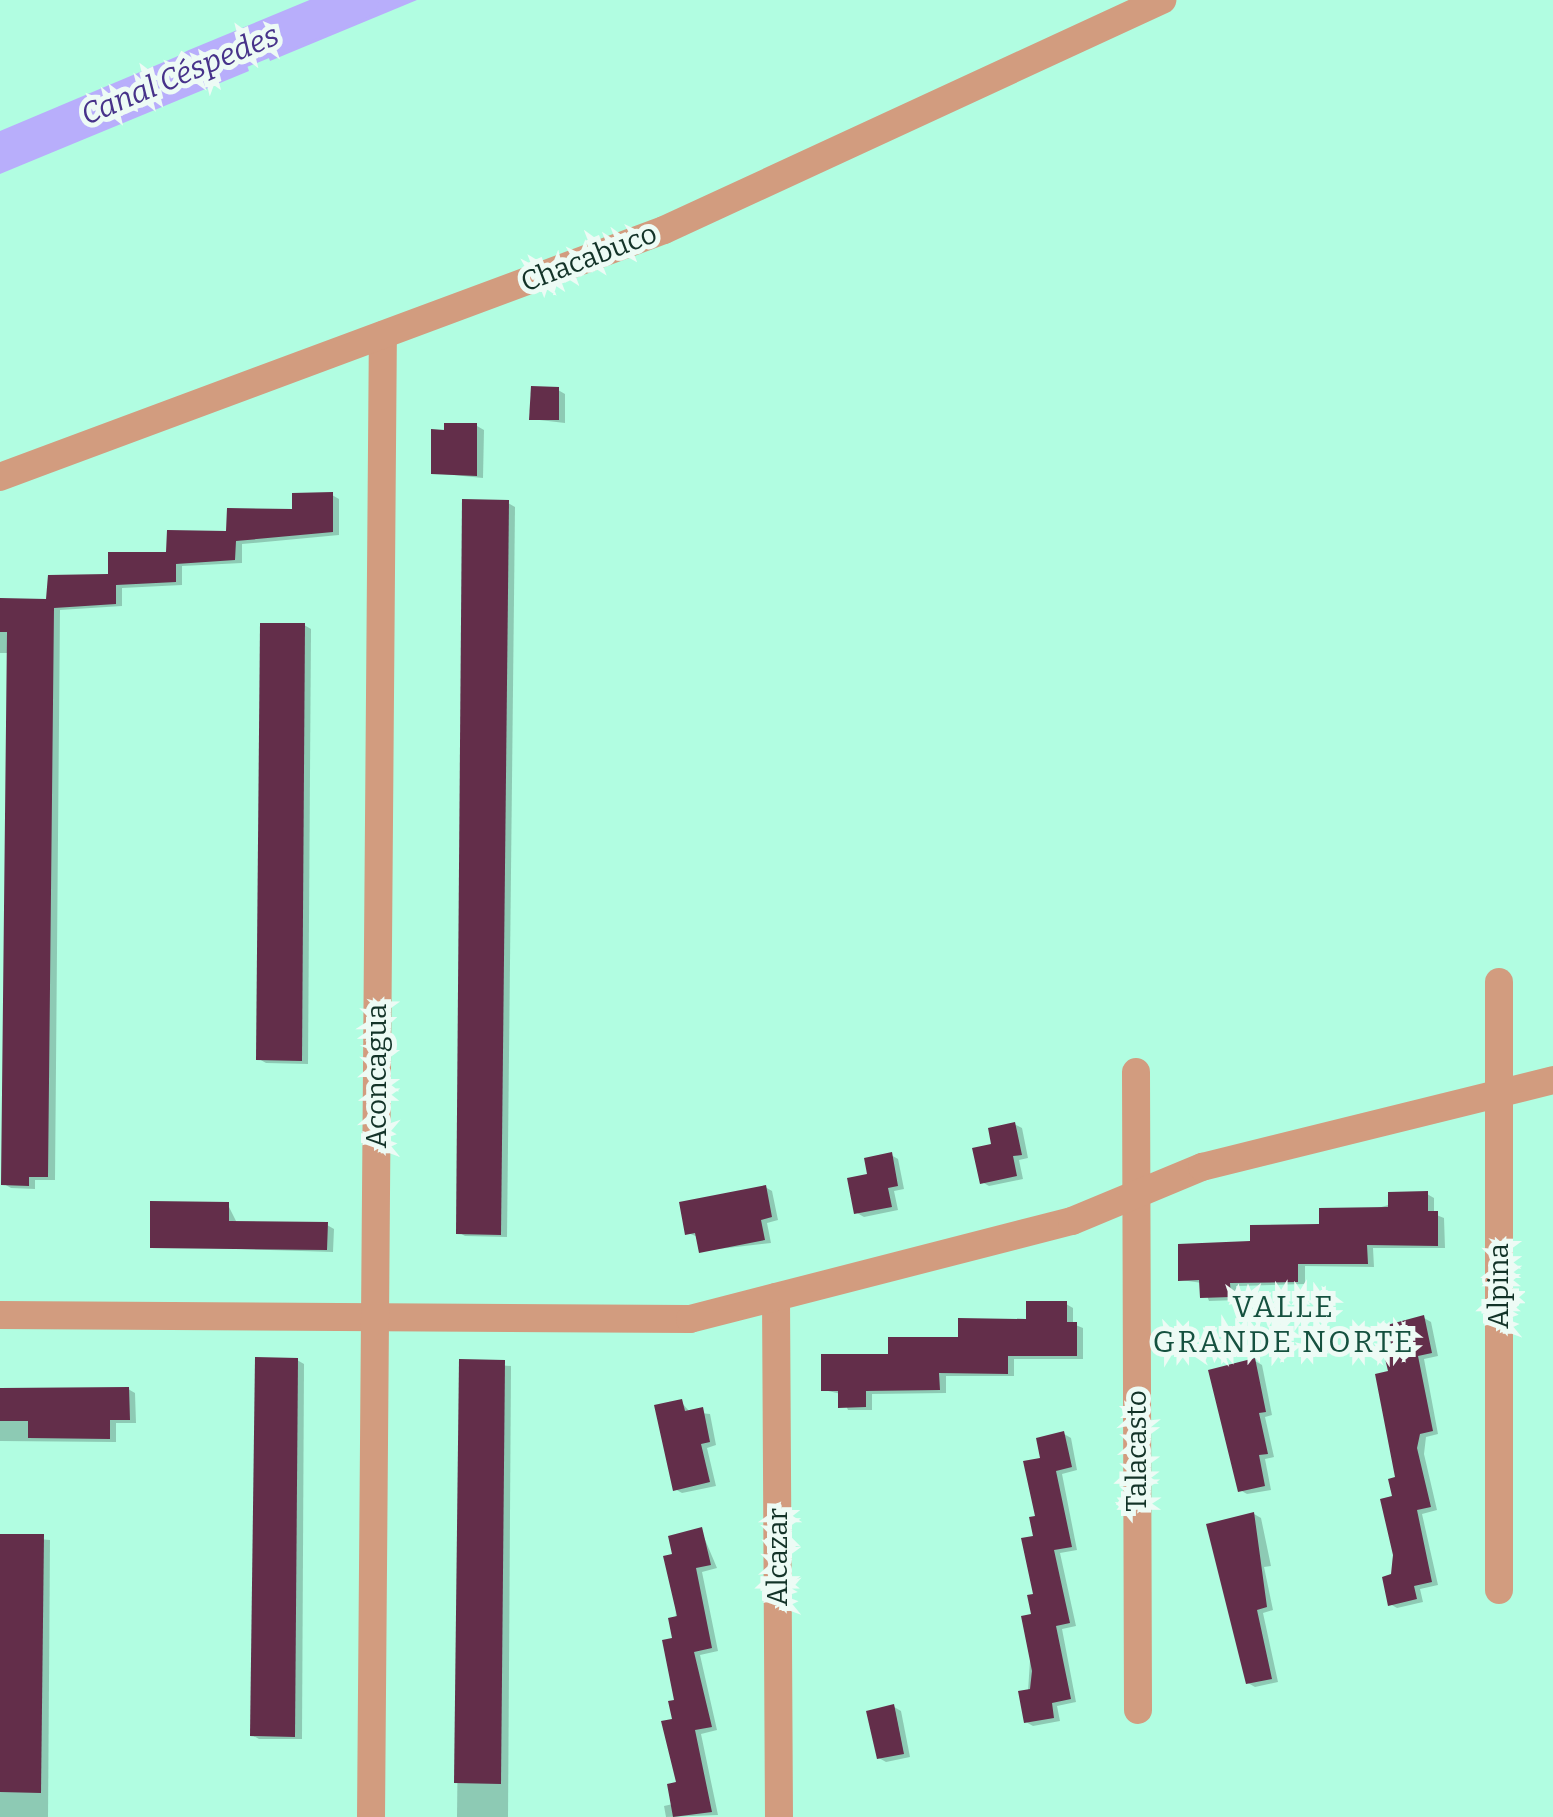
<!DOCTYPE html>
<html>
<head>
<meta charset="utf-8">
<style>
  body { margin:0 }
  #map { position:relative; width:1553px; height:1817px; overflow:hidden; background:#b1fde1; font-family:Bitter,serif }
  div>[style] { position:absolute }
  .water>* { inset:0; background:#b8aefb }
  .shadow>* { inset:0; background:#0003 }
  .canal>* { height:38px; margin:-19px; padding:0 19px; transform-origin:19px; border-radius:19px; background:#b8aefb }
  .building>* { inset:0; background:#632e4a }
  .minor>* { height:28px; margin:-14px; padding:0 14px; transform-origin:14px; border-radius:14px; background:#d29c7f }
  .tertiary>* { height:28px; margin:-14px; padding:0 14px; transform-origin:14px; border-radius:14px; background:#d29c7f }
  span { translate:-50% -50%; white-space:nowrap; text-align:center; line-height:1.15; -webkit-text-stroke:10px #edfbf5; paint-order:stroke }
  .street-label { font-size:28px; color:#133328 }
  .water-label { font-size:30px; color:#47338a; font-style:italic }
  .neighbourhood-label { font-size:30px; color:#15513f; letter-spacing:2.5px }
</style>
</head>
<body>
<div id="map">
  <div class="water">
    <div style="clip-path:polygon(312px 0,417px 0,270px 61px,256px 24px)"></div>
    <div style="clip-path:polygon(235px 32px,249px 71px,0 174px,0 131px)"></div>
  </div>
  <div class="shadow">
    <div style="clip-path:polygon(558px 390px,565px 394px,565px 423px,531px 419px)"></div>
    <div style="clip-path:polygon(477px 426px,484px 430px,483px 478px,433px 473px,433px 431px)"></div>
    <div style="clip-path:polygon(332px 495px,339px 499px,339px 535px,242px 544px,242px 563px,182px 566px,182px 585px,122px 588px,122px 606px,60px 610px,55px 1180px,35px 1180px,35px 1189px,11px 1188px,4px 1184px,9px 653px,0 653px,0 601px,48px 602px)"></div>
    <div style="clip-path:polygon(508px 503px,515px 507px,507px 1237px,465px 1236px,458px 1232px)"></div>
    <div style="clip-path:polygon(304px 625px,311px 629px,308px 1064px,266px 1063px,259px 1059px)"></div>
    <div style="clip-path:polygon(1014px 1124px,1022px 1128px,1028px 1158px,1019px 1160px,1023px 1179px,989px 1186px,982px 1182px,994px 1146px)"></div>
    <div style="clip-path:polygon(891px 1155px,898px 1159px,904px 1189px,894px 1191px,898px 1210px,864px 1217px,857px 1213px,870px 1176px)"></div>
    <div style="clip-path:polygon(765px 1187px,772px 1191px,778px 1220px,767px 1223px,771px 1243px,701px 1251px,698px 1237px,688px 1233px)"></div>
    <div style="clip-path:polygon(1427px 1194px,1434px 1198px,1434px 1214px,1444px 1218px,1445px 1248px,1373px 1248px,1374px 1267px,1305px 1266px,1305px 1284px,1236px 1286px,1237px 1300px,1209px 1301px,1202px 1283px,1181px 1280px,1252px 1244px)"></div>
    <div style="clip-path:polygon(228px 1205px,237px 1223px,327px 1225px,334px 1229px,333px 1252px,152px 1246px)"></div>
    <div style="clip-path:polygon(1066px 1304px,1073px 1308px,1073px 1324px,1083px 1328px,1083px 1359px,1014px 1359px,1014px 1376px,946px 1376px,946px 1393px,872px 1394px,872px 1410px,848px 1410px,841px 1394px,824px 1390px,891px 1356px,1029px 1321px)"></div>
    <div style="clip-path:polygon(1424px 1318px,1431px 1322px,1438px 1356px,1424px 1359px,1438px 1434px,1426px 1437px,1424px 1454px,1437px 1510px,1422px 1514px,1438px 1585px,1420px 1589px,1423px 1602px,1397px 1608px,1390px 1604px,1398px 1479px,1391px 1373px,1394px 1346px)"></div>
    <div style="clip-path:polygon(297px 1360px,304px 1364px,302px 1739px,259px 1739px,252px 1735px)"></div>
    <div style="clip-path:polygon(1255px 1361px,1262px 1365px,1272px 1415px,1265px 1417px,1274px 1457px,1265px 1459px,1271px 1490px,1247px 1494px,1240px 1490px)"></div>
    <div style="clip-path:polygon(462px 1362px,511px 1366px,508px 1817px,457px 1817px)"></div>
    <div style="clip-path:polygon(0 1389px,128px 1389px,135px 1393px,136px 1423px,116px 1423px,116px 1442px,0 1441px)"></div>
    <div style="clip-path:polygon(681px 1402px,690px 1412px,710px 1414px,716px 1445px,707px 1448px,716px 1486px,682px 1493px,675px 1489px)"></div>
    <div style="clip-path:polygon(1064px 1434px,1071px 1438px,1077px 1470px,1062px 1474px,1077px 1550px,1060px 1553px,1076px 1626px,1062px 1629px,1076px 1702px,1057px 1706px,1060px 1721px,1033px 1726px,1026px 1722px,1043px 1460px)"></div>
    <div style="clip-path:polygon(1254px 1514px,1261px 1518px,1271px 1566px,1264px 1567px,1273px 1610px,1263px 1613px,1278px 1682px,1255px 1687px,1248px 1683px)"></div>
    <div style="clip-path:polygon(701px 1530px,717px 1568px,702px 1572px,718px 1651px,700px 1655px,717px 1730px,701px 1734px,718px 1815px,666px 1817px,664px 1806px,673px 1804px,678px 1784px,675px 1556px)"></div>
    <div style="clip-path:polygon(0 1536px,50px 1540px,48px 1817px,0 1817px)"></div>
    <div style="clip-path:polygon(894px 1707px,901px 1711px,910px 1757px,886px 1762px,879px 1758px)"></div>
  </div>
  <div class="canal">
    <div style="left:195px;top:68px;width:178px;rotate:-22.5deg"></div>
  </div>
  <div class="building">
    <div style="clip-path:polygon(531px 386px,559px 387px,559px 420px,529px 420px)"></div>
    <div style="clip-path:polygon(444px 423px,477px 423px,477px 476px,431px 474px,431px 429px,444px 430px)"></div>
    <div style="clip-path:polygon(333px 492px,333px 532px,236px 541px,235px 560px,176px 564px,176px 582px,116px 585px,116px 604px,54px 608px,48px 1177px,29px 1177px,29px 1186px,1px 1185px,7px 632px,0 632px,0 598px,46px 599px,48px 575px,108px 574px,108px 552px,166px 552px,167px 530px,226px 531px,227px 508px,292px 509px,292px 493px)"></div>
    <div style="clip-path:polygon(462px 499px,509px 500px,501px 1235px,456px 1234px)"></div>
    <div style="clip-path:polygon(260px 623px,305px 623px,302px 1061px,256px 1060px)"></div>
    <div style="clip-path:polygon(1015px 1122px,1022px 1155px,1013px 1156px,1017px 1176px,980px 1184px,972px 1148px,991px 1144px,988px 1128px)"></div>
    <div style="clip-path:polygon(892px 1152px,898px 1186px,888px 1188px,892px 1207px,854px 1214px,847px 1178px,867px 1174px,864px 1158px)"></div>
    <div style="clip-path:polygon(766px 1185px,772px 1217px,761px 1220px,765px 1240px,699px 1253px,695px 1233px,685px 1235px,679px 1202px)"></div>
    <div style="clip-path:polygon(1428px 1191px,1428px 1211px,1438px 1211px,1438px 1246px,1367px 1245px,1368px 1264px,1298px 1264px,1298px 1282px,1230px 1283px,1231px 1297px,1200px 1298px,1199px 1280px,1178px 1281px,1178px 1244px,1250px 1241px,1250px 1225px,1319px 1224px,1319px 1208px,1388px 1207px,1388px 1192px)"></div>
    <div style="clip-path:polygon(150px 1201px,229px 1202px,229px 1221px,328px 1222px,327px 1250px,150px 1248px)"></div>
    <div style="clip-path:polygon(1026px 1301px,1067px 1301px,1067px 1322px,1077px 1322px,1077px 1356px,1008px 1356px,1008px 1374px,939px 1373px,940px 1390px,866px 1391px,866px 1407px,838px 1408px,838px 1391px,821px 1391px,821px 1354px,888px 1354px,888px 1337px,958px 1337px,958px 1318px,1026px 1319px)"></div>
    <div style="clip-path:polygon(1424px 1315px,1432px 1353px,1418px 1356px,1433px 1431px,1420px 1434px,1417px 1448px,1431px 1507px,1417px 1510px,1432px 1582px,1414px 1586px,1417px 1599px,1388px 1606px,1382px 1577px,1391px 1574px,1393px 1555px,1380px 1499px,1392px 1496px,1388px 1479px,1395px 1477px,1375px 1374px,1388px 1371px,1382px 1346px,1391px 1344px,1387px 1325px)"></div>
    <div style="clip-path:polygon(255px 1357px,298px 1358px,295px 1737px,250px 1736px)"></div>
    <div style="clip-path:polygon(1255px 1358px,1266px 1412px,1259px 1413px,1268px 1454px,1259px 1455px,1265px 1486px,1238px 1492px,1208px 1370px)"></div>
    <div style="clip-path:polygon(459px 1359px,505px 1360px,501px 1784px,454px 1783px)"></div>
    <div style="clip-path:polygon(129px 1387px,130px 1420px,110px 1420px,110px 1439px,28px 1438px,28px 1421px,0 1421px,0 1388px)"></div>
    <div style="clip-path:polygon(682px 1399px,685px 1411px,703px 1407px,710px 1442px,701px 1444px,710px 1482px,673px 1491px,654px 1405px)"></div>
    <div style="clip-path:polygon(1064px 1431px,1072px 1467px,1056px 1471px,1072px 1547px,1054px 1550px,1070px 1623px,1056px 1626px,1071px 1699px,1052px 1703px,1054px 1718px,1024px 1723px,1018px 1691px,1030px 1689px,1032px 1671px,1021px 1616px,1031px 1614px,1027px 1595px,1033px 1594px,1021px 1538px,1033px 1536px,1029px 1517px,1035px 1516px,1023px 1461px,1040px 1458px,1036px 1438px)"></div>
    <div style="clip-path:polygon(1254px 1512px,1267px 1607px,1257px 1610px,1272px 1679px,1246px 1684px,1206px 1524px)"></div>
    <div style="clip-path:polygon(702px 1527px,711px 1565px,696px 1568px,712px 1648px,694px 1652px,712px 1727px,695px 1730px,712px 1812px,673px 1817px,667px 1784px,676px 1782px,661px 1721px,672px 1719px,668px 1701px,674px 1700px,662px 1640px,672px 1638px,668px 1618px,677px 1616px,663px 1556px,672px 1554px,668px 1536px)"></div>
    <div style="clip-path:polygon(0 1534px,44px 1534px,41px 1793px,0 1792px)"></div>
    <div style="clip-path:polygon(894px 1704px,904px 1754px,877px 1759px,866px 1711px)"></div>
  </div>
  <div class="minor">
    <div style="left:1136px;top:1072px;width:638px;rotate:89.82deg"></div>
    <div style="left:776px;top:1297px;width:520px;rotate:89.67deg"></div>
    <div style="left:0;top:1315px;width:690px;rotate:0.33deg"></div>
    <div style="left:690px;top:1319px;width:394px;rotate:-14.4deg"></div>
    <div style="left:1072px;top:1221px;width:141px;rotate:-22.6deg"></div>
    <div style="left:1202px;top:1167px;width:362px;rotate:-13.9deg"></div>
    <div style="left:1499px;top:1590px;width:608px;rotate:-90deg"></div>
    <div style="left:371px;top:1817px;width:1482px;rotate:-89.54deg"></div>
  </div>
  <div class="tertiary">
    <div style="left:0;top:477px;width:708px;rotate:-20.4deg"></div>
    <div style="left:664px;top:230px;width:549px;rotate:-24.79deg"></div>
  </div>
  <div class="street-label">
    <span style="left:589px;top:258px;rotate:-21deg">Chacabuco</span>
    <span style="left:377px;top:1076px;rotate:-90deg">Aconcagua</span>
    <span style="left:1499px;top:1286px;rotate:-90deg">Alpina</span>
    <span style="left:1137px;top:1451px;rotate:-90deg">Talacasto</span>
    <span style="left:778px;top:1557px;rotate:-90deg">Alcazar</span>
  </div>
  <div class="water-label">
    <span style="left:180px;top:75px;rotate:-23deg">Canal Céspedes</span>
  </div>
  <div class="neighbourhood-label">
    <span style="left:1284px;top:1324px">VALLE<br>GRANDE NORTE</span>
  </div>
</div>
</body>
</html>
